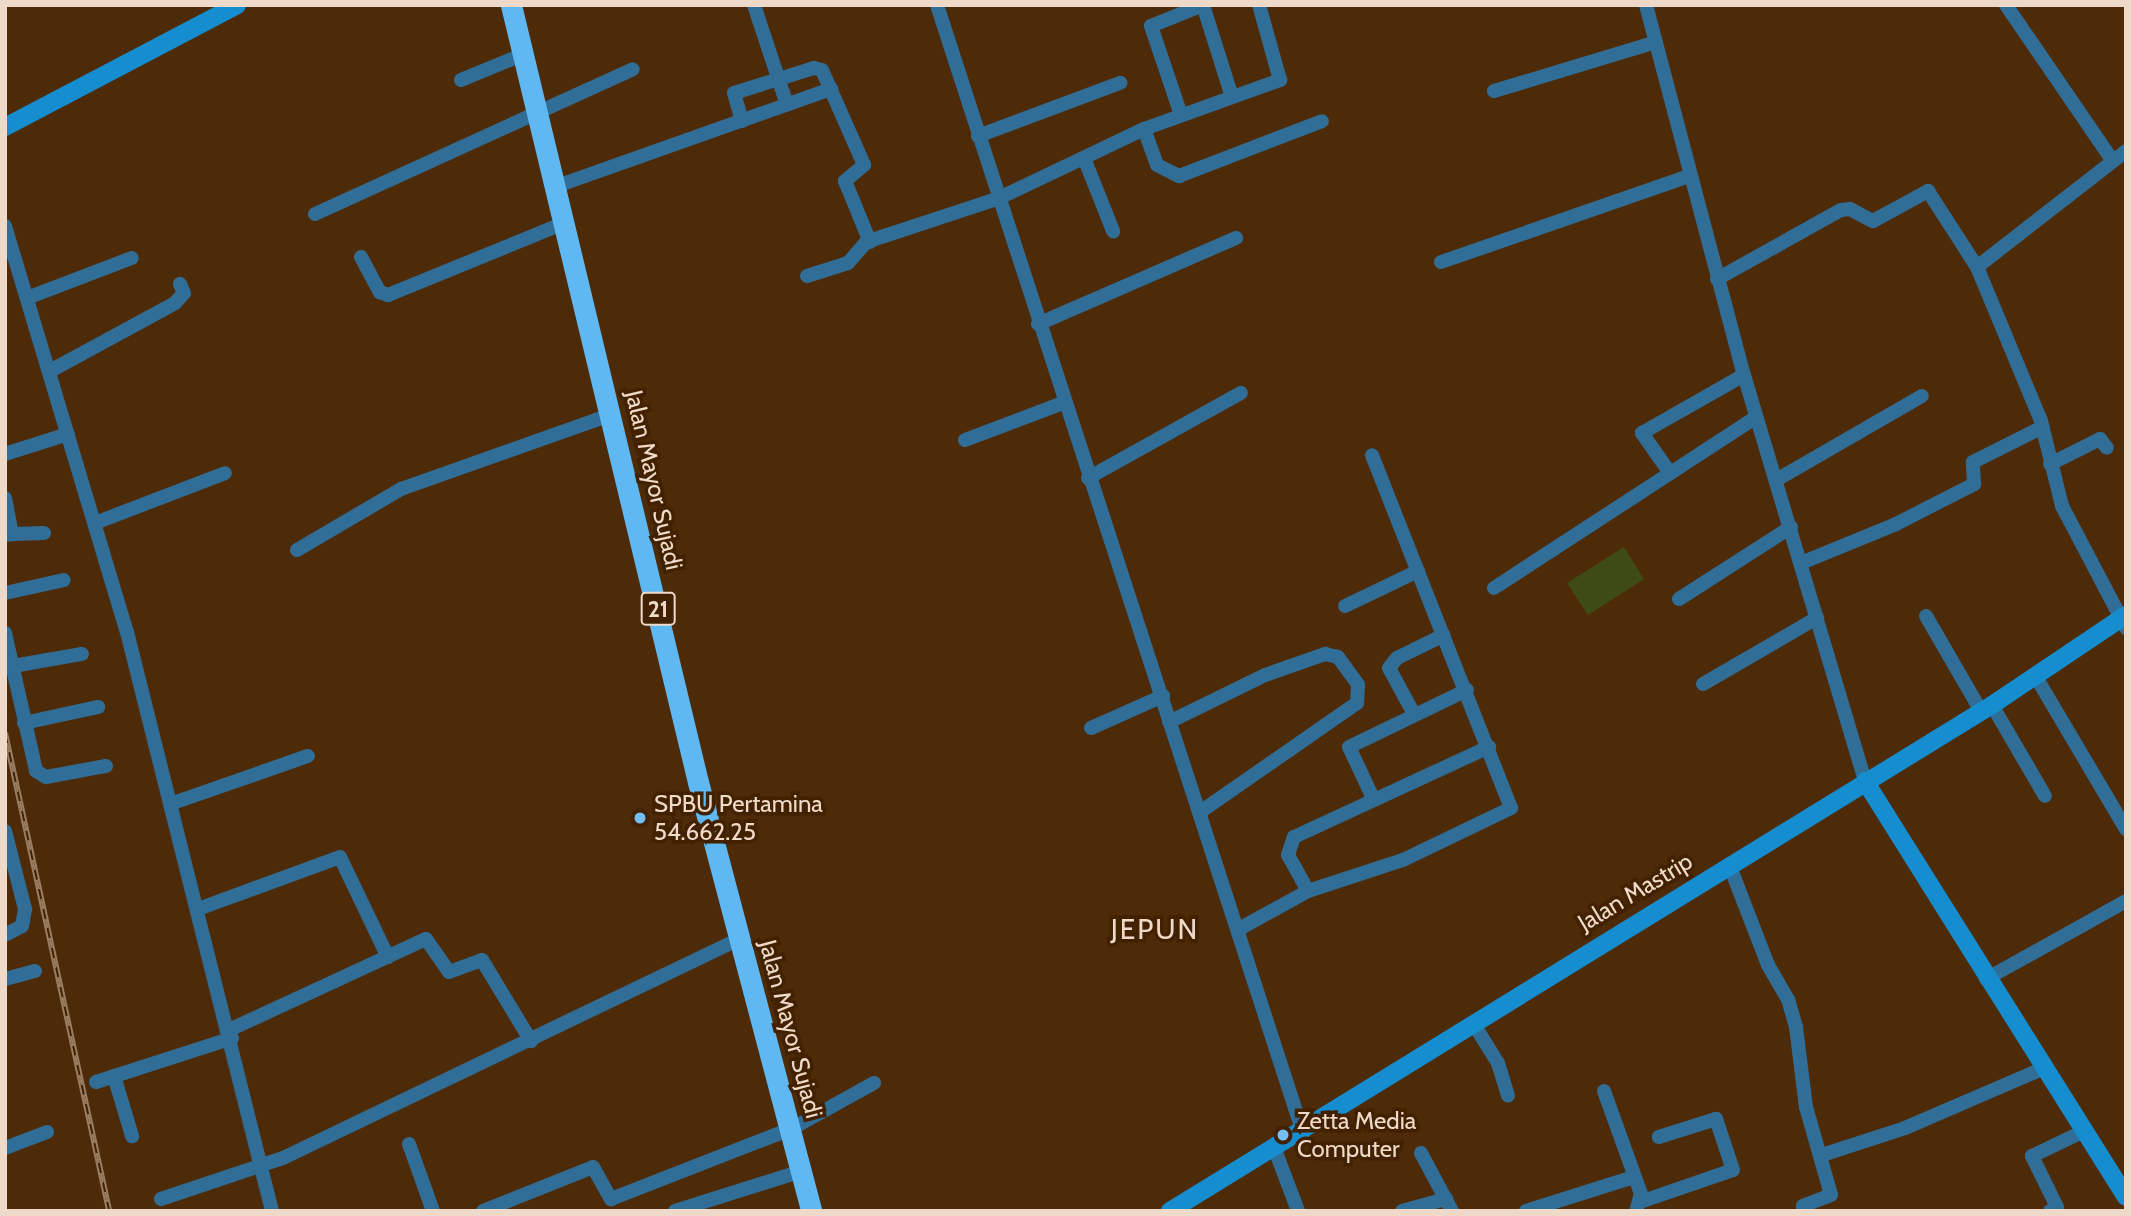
<!DOCTYPE html>
<html>
<head>
<meta charset="utf-8">
<style>
  body { margin:0 }
  #map { position:relative; width:2131px; height:1216px; overflow:hidden; background:#4d2b09; font-family:Cabin,sans-serif }
  div>[style] { position:absolute }
  .green>* { inset:0; background:#3f4b15 }
  .street>* { height:14px; margin:-7px; padding:0 7px; transform-origin:7px; border-radius:7px; background:#316e97 }
  .secondary>* { height:18px; margin:-9px; padding:0 9px; transform-origin:9px; border-radius:9px; background:#168dce }
  .highway>* { height:21px; margin:-10.5px; padding:0 10.5px; transform-origin:10.5px; border-radius:10.5px; background:#60b8f3 }
  .rail>* { height:6px; margin-top:-3px; transform-origin:0; background:repeating-linear-gradient(90deg,#422100 0 10px,#9a7e64 0 20px); box-sizing:border-box; border-block:2px solid #9a7e64 }
  .dots>* { width:19px; height:19px; translate:-50% -50%; box-sizing:border-box; border:4px solid #422100; border-radius:50% }
  span { translate:-50% -50%; white-space:nowrap; text-align:center; line-height:1.15; -webkit-text-stroke:7px #422100; paint-order:stroke }
  .shield-label span { padding:2px 5px; background:#422100; border:2px solid; border-radius:5px; -webkit-text-stroke-width:0 }
  .shield-label { font-size:23px; color:#efd9c8; font-weight:700 }
  .street-label { font-size:24px; color:#efd9c8 }
  .poi-label { font-size:24px; color:#efd9c8 }
  .left { translate:0 -50%; text-align:left }
  .quarter-label { font-size:28px; color:#efd9c8; letter-spacing:2px }
  .frame { position:absolute; inset:0; border:7px solid #efd9c8; pointer-events:none }
</style>
</head>
<body>
<div id="map">
  <div class="green">
    <div style="clip-path:polygon(1624px 547px,1644px 579px,1588px 615px,1567px 583px)"></div>
  </div>
  <div class="street">
    <div style="left:754px;top:5px;width:105px;rotate:71.7deg"></div>
    <div style="left:937px;top:5px;width:1186px;rotate:72.02deg"></div>
    <div style="left:1203px;top:5px;width:96px;rotate:72.5deg"></div>
    <div style="left:1646px;top:5px;width:383px;rotate:75.2deg"></div>
    <div style="left:1744px;top:375px;width:424px;rotate:73.4deg"></div>
    <div style="left:2006px;top:5px;width:189px;rotate:55.6deg"></div>
    <div style="left:461px;top:80px;width:68px;rotate:-22.4deg"></div>
    <div style="left:1494px;top:91px;width:169px;rotate:-16.8deg"></div>
    <div style="left:1181px;top:115px;width:94px;rotate:-108.6deg"></div>
    <div style="left:1151px;top:26px;width:56px;rotate:-22deg"></div>
    <div style="left:742px;top:121px;width:29px;rotate:-106deg"></div>
    <div style="left:734px;top:93px;width:84px;rotate:-17.4deg"></div>
    <div style="left:814px;top:68px;width:8px;rotate:14deg"></div>
    <div style="left:822px;top:70px;width:104px;rotate:66.1deg"></div>
    <div style="left:864px;top:165px;width:25px;rotate:140deg"></div>
    <div style="left:845px;top:181px;width:66px;rotate:67.7deg"></div>
    <div style="left:1144px;top:129px;width:38px;rotate:70deg"></div>
    <div style="left:1157px;top:165px;width:25px;rotate:27deg"></div>
    <div style="left:1179px;top:176px;width:153px;rotate:-21deg"></div>
    <div style="left:978px;top:136px;width:152px;rotate:-20.5deg"></div>
    <div style="left:1084px;top:158px;width:79px;rotate:68.3deg"></div>
    <div style="left:557px;top:186px;width:291px;rotate:-19.5deg"></div>
    <div style="left:315px;top:214px;width:349px;rotate:-24.5deg"></div>
    <div style="left:5px;top:226px;width:424px;rotate:73.3deg"></div>
    <div style="left:127px;top:632px;width:597px;rotate:75.94deg"></div>
    <div style="left:361px;top:257px;width:40px;rotate:62deg"></div>
    <div style="left:380px;top:292px;width:9px;rotate:21deg"></div>
    <div style="left:388px;top:295px;width:193px;rotate:-22.2deg"></div>
    <div style="left:1441px;top:262px;width:263px;rotate:-19.1deg"></div>
    <div style="left:1977px;top:267px;width:189px;rotate:-37.9deg"></div>
    <div style="left:807px;top:276px;width:43px;rotate:-17.6deg"></div>
    <div style="left:848px;top:263px;width:28px;rotate:-49deg"></div>
    <div style="left:866px;top:242px;width:138px;rotate:-18.2deg"></div>
    <div style="left:997px;top:199px;width:163px;rotate:-25.5deg"></div>
    <div style="left:1144px;top:129px;width:145px;rotate:-19.8deg"></div>
    <div style="left:1280px;top:80px;width:78px;rotate:-105.6deg"></div>
    <div style="left:1717px;top:279px;width:142px;rotate:-29.1deg"></div>
    <div style="left:1841px;top:210px;width:9px;rotate:-6deg"></div>
    <div style="left:1850px;top:209px;width:26px;rotate:28deg"></div>
    <div style="left:1873px;top:221px;width:63px;rotate:-28.6deg"></div>
    <div style="left:1928px;top:191px;width:90px;rotate:57.2deg"></div>
    <div style="left:1977px;top:267px;width:167px;rotate:67.4deg"></div>
    <div style="left:2041px;top:421px;width:88px;rotate:76.1deg"></div>
    <div style="left:2062px;top:506px;width:138px;rotate:62.3deg"></div>
    <div style="left:27px;top:298px;width:112px;rotate:-20.9deg"></div>
    <div style="left:1038px;top:324px;width:216px;rotate:-23.5deg"></div>
    <div style="left:50px;top:371px;width:142px;rotate:-28.5deg"></div>
    <div style="left:175px;top:303px;width:13px;rotate:-48deg"></div>
    <div style="left:184px;top:293px;width:10px;rotate:-114deg"></div>
    <div style="left:965px;top:440px;width:105px;rotate:-20.7deg"></div>
    <div style="left:5px;top:454px;width:66px;rotate:-17.6deg"></div>
    <div style="left:2050px;top:464px;width:56px;rotate:-26.6deg"></div>
    <div style="left:2100px;top:439px;width:11px;rotate:52deg"></div>
    <div style="left:1670px;top:473px;width:49px;rotate:-125deg"></div>
    <div style="left:1642px;top:433px;width:117px;rotate:-29.6deg"></div>
    <div style="left:1088px;top:478px;width:175px;rotate:-29.1deg"></div>
    <div style="left:1778px;top:479px;width:166px;rotate:-30deg"></div>
    <div style="left:5px;top:498px;width:37px;rotate:79deg"></div>
    <div style="left:12px;top:534px;width:7px;rotate:172deg"></div>
    <div style="left:95px;top:523px;width:139px;rotate:-21deg"></div>
    <div style="left:12px;top:534px;width:32px;rotate:-2deg"></div>
    <div style="left:297px;top:550px;width:121px;rotate:-30.4deg"></div>
    <div style="left:401px;top:489px;width:222px;rotate:-19.5deg"></div>
    <div style="left:1801px;top:563px;width:103px;rotate:-22.3deg"></div>
    <div style="left:1896px;top:524px;width:88px;rotate:-27.1deg"></div>
    <div style="left:1974px;top:484px;width:22px;rotate:-93deg"></div>
    <div style="left:1973px;top:462px;width:78px;rotate:-26.6deg"></div>
    <div style="left:1494px;top:588px;width:313px;rotate:-33.1deg"></div>
    <div style="left:5px;top:593px;width:60px;rotate:-12.4deg"></div>
    <div style="left:1679px;top:599px;width:133px;rotate:-32.7deg"></div>
    <div style="left:1345px;top:606px;width:81px;rotate:-25.6deg"></div>
    <div style="left:1926px;top:616px;width:110px;rotate:59.9deg"></div>
    <div style="left:5px;top:633px;width:141px;rotate:77.3deg"></div>
    <div style="left:36px;top:771px;width:12px;rotate:31deg"></div>
    <div style="left:46px;top:777px;width:61px;rotate:-10.4deg"></div>
    <div style="left:13px;top:666px;width:70px;rotate:-9.9deg"></div>
    <div style="left:2036px;top:677px;width:177px;rotate:59.4deg"></div>
    <div style="left:1703px;top:684px;width:132px;rotate:-30.1deg"></div>
    <div style="left:1992px;top:705px;width:105px;rotate:59.8deg"></div>
    <div style="left:1414px;top:714px;width:52px;rotate:-118.5deg"></div>
    <div style="left:1389px;top:668px;width:13px;rotate:-51deg"></div>
    <div style="left:1397px;top:658px;width:52px;rotate:-26.1deg"></div>
    <div style="left:1169px;top:722px;width:107px;rotate:-26.1deg"></div>
    <div style="left:1265px;top:675px;width:64px;rotate:-19.3deg"></div>
    <div style="left:1325px;top:654px;width:13px;rotate:13deg"></div>
    <div style="left:1338px;top:657px;width:34px;rotate:54deg"></div>
    <div style="left:1358px;top:685px;width:18px;rotate:93deg"></div>
    <div style="left:1357px;top:703px;width:191px;rotate:145.2deg"></div>
    <div style="left:24px;top:723px;width:76px;rotate:-12.2deg"></div>
    <div style="left:1091px;top:728px;width:79px;rotate:-24deg"></div>
    <div style="left:1373px;top:798px;width:56px;rotate:-115.2deg"></div>
    <div style="left:1349px;top:747px;width:131px;rotate:-25.8deg"></div>
    <div style="left:170px;top:804px;width:146px;rotate:-19.2deg"></div>
    <div style="left:5px;top:831px;width:81px;rotate:75.6deg"></div>
    <div style="left:25px;top:909px;width:17px;rotate:100deg"></div>
    <div style="left:22px;top:926px;width:19px;rotate:152deg"></div>
    <div style="left:1729px;top:864px;width:108px;rotate:68.9deg"></div>
    <div style="left:1768px;top:965px;width:39px;rotate:60deg"></div>
    <div style="left:1788px;top:999px;width:29px;rotate:74deg"></div>
    <div style="left:1796px;top:1027px;width:81px;rotate:82.9deg"></div>
    <div style="left:1806px;top:1107px;width:91px;rotate:74.1deg"></div>
    <div style="left:1831px;top:1195px;width:30px;rotate:159deg"></div>
    <div style="left:1803px;top:1206px;width:5px;rotate:90deg"></div>
    <div style="left:1308px;top:891px;width:41px;rotate:-119.1deg"></div>
    <div style="left:1288px;top:855px;width:19px;rotate:-72deg"></div>
    <div style="left:1294px;top:837px;width:215px;rotate:-24.8deg"></div>
    <div style="left:198px;top:909px;width:151px;rotate:-20.1deg"></div>
    <div style="left:340px;top:857px;width:111px;rotate:64.4deg"></div>
    <div style="left:1239px;top:929px;width:79px;rotate:-28.8deg"></div>
    <div style="left:1308px;top:891px;width:100px;rotate:-18.1deg"></div>
    <div style="left:1403px;top:860px;width:120px;rotate:-25.7deg"></div>
    <div style="left:1511px;top:808px;width:379px;rotate:-111.5deg"></div>
    <div style="left:5px;top:979px;width:31px;rotate:-15deg"></div>
    <div style="left:1986px;top:979px;width:160px;rotate:-29.1deg"></div>
    <div style="left:1473px;top:1023px;width:47px;rotate:58deg"></div>
    <div style="left:1498px;top:1063px;width:34px;rotate:73deg"></div>
    <div style="left:229px;top:1030px;width:217px;rotate:-24.8deg"></div>
    <div style="left:426px;top:939px;width:40px;rotate:55.1deg"></div>
    <div style="left:449px;top:972px;width:35px;rotate:-20deg"></div>
    <div style="left:482px;top:960px;width:95px;rotate:58.8deg"></div>
    <div style="left:114px;top:1076px;width:63px;rotate:73.3deg"></div>
    <div style="left:96px;top:1082px;width:143px;rotate:-17.9deg"></div>
    <div style="left:1604px;top:1091px;width:109px;rotate:70.2deg"></div>
    <div style="left:1641px;top:1194px;width:15px;rotate:106deg"></div>
    <div style="left:409px;top:1144px;width:71px;rotate:70.3deg"></div>
    <div style="left:5px;top:1148px;width:45px;rotate:-20.9deg"></div>
    <div style="left:1275px;top:1150px;width:65px;rotate:69.3deg"></div>
    <div style="left:1421px;top:1153px;width:66px;rotate:61.9deg"></div>
    <div style="left:1822px;top:1155px;width:87px;rotate:-18deg"></div>
    <div style="left:1905px;top:1128px;width:149px;rotate:-23.3deg"></div>
    <div style="left:161px;top:1199px;width:129px;rotate:-18.6deg"></div>
    <div style="left:283px;top:1158px;width:506px;rotate:-25.65deg"></div>
    <div style="left:1640px;top:1202px;width:98px;rotate:-19deg"></div>
    <div style="left:1733px;top:1170px;width:54px;rotate:-108.4deg"></div>
    <div style="left:1716px;top:1119px;width:60px;rotate:162.5deg"></div>
    <div style="left:483px;top:1211px;width:118px;rotate:-21.8deg"></div>
    <div style="left:593px;top:1167px;width:37px;rotate:61deg"></div>
    <div style="left:611px;top:1199px;width:193px;rotate:-21.3deg"></div>
    <div style="left:791px;top:1129px;width:95px;rotate:-29deg"></div>
    <div style="left:675px;top:1211px;width:133px;rotate:-17.5deg"></div>
    <div style="left:1402px;top:1211px;width:46px;rotate:-15.3deg"></div>
    <div style="left:1526px;top:1211px;width:113px;rotate:-17.5deg"></div>
    <div style="left:2050px;top:1211px;width:8px;rotate:-30deg"></div>
    <div style="left:2057px;top:1207px;width:57px;rotate:-116.1deg"></div>
    <div style="left:2032px;top:1156px;width:55px;rotate:-25.6deg"></div>
  </div>
  <div class="secondary">
    <div style="left:5px;top:127px;width:262px;rotate:-27.7deg"></div>
    <div style="left:1865px;top:781px;width:491px;rotate:57.9deg"></div>
    <div style="left:1170px;top:1211px;width:965px;rotate:-31.62deg"></div>
    <div style="left:1992px;top:705px;width:161px;rotate:-33.9deg"></div>
  </div>
  <div class="highway">
    <div style="left:511px;top:5px;width:799px;rotate:76.47deg"></div>
    <div style="left:698px;top:782px;width:444px;rotate:75.2deg"></div>
  </div>
  <div class="rail">
    <div style="left:5px;top:733px;width:489px;rotate:77.7deg"></div>
  </div>
  <div class="dots">
    <div style="left:640px;top:818px;background:#74c0f6"></div>
    <div style="left:1283px;top:1135px;background:#74c0f6"></div>
  </div>
  <div class="shield-label">
    <span style="left:658px;top:609px">21</span>
  </div>
  <div class="street-label">
    <span style="left:654px;top:480px;rotate:77deg">Jalan Mayor Sujadi</span>
    <span style="left:1635px;top:892px;rotate:-31deg">Jalan Mastrip</span>
    <span style="left:791px;top:1029px;rotate:75deg">Jalan Mayor Sujadi</span>
  </div>
  <div class="poi-label">
    <span class="left" style="left:654px;top:818px">SPBU Pertamina<br>54.662.25</span>
    <span class="left" style="left:1297px;top:1135px">Zetta Media<br>Computer</span>
  </div>
  <div class="quarter-label">
    <span style="left:1155px;top:929px">JEPUN</span>
  </div>
  <div class="frame"></div>
</div>
</body>
</html>
